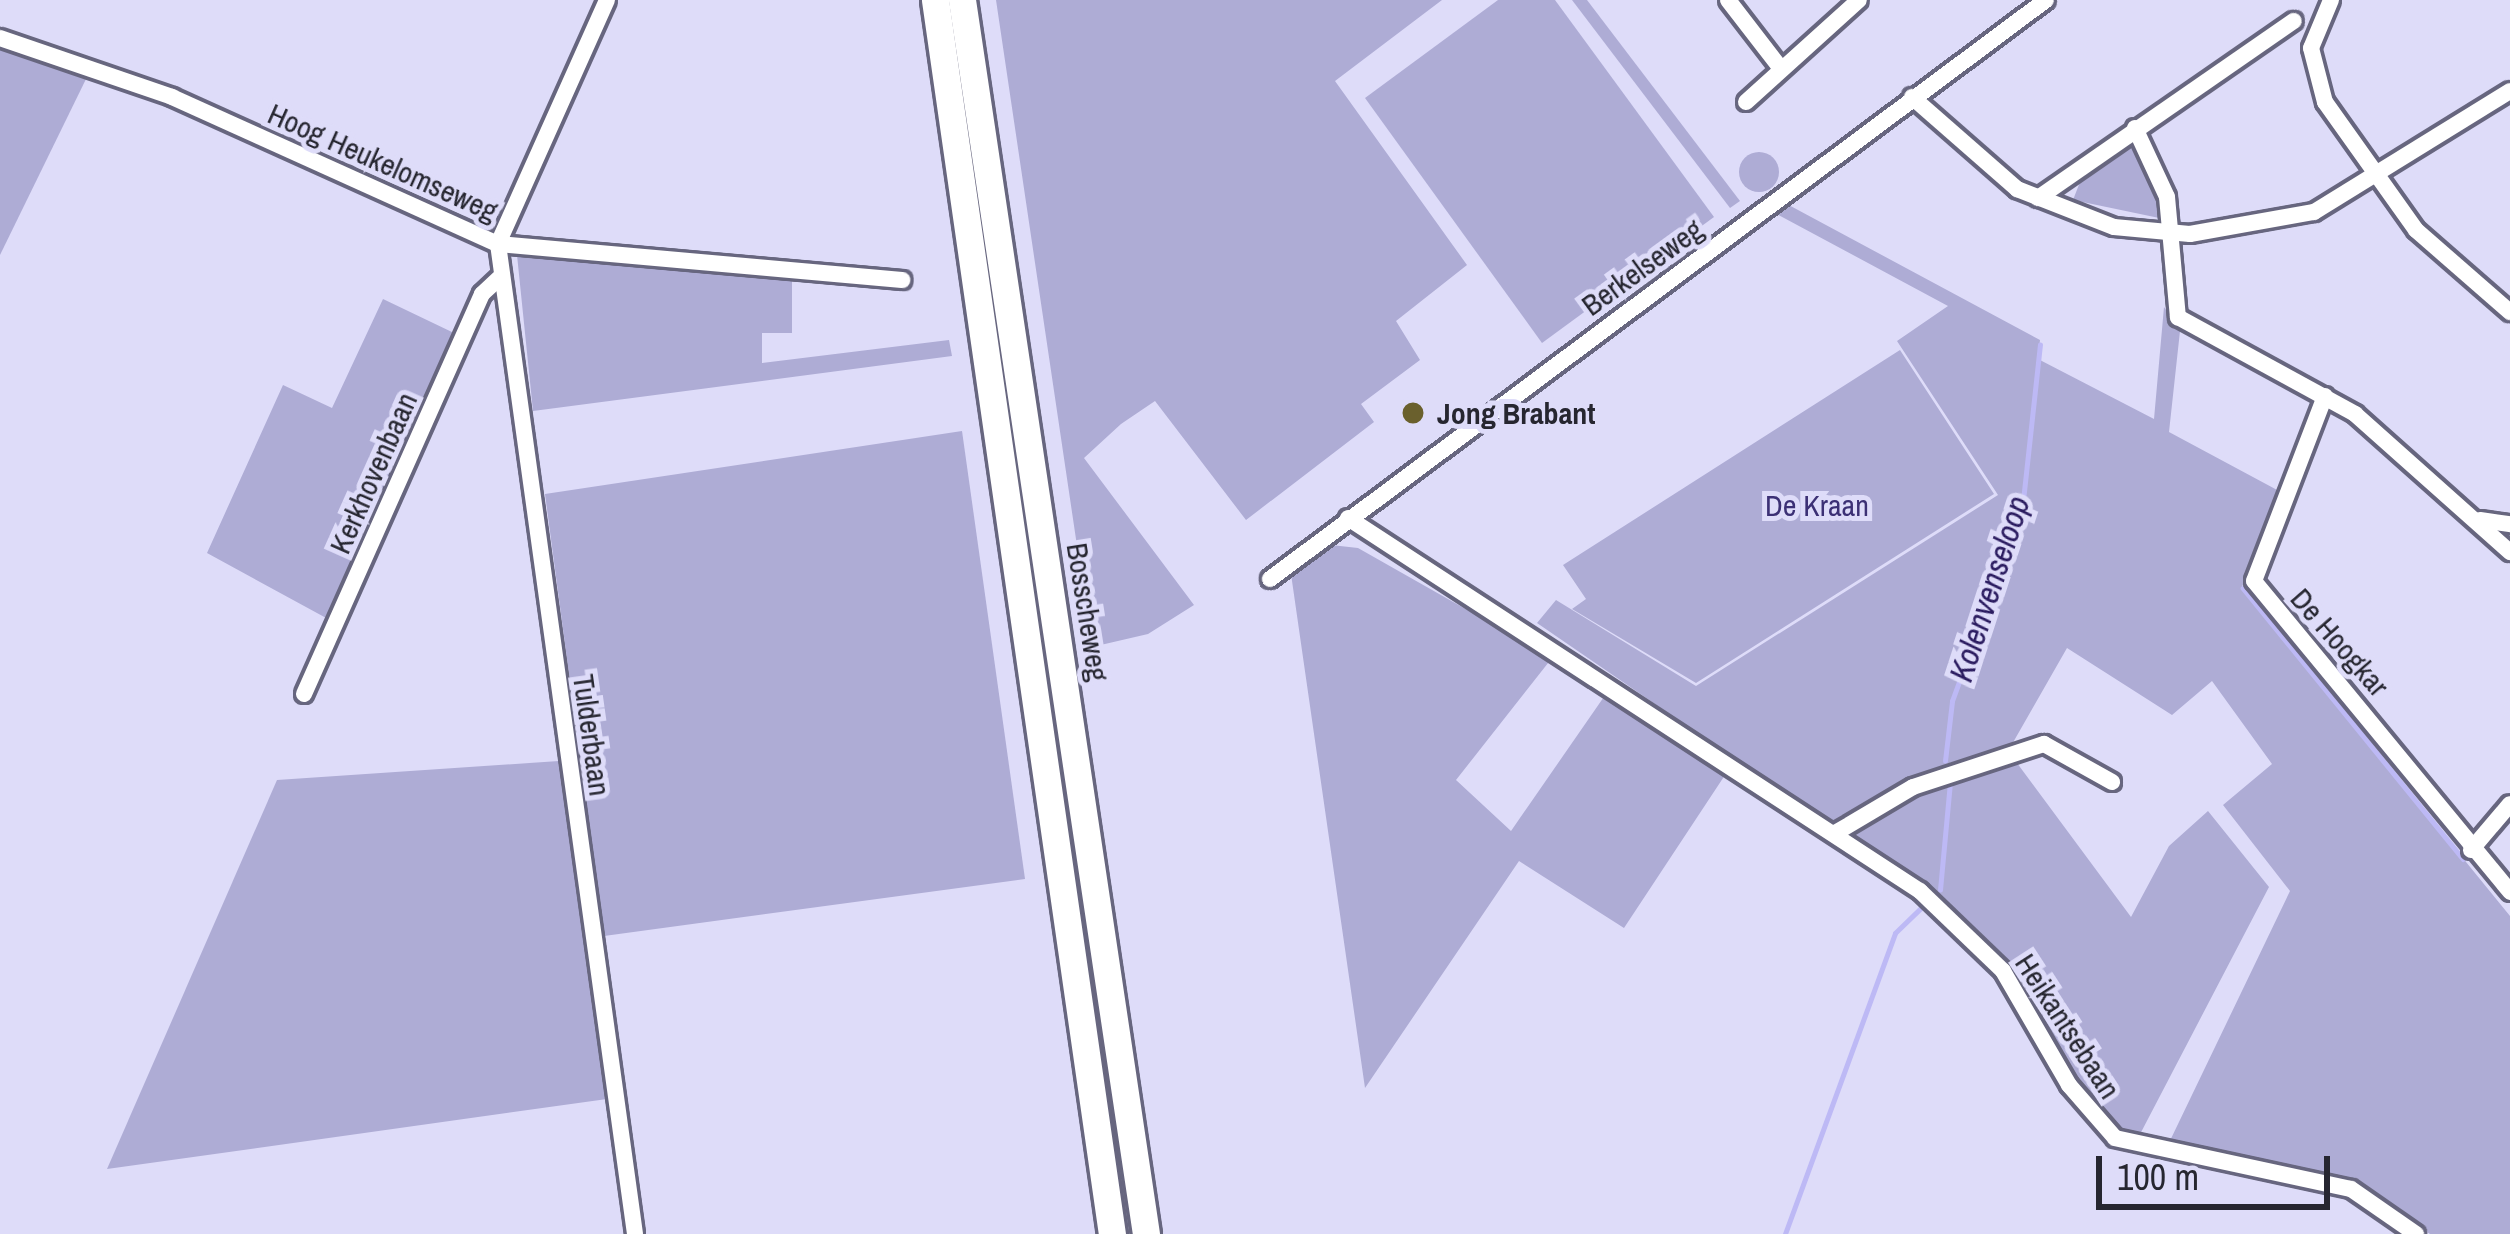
<!DOCTYPE html>
<html>
<head>
<meta charset="utf-8">
<style>
  body { margin:0 }
  #map { position:relative; width:2510px; height:1234px; overflow:hidden; background:#dedcf9; font-family:"Archivo Narrow",sans-serif }
  div>[style] { position:absolute }
  .green>* { inset:0; background:#aeacd5 }
  .round { border-radius:50% }
  .stream>* { height:4.5px; margin:-2.25px; padding:0 2.25px; transform-origin:2.25px; border-radius:2.25px; background:#bdb9f5 }
  .roads { filter:drop-shadow(3px 0 #67667f) drop-shadow(-3px 0 #67667f) drop-shadow(0 3px #67667f) drop-shadow(0 -3px #67667f) }
  .street>* { height:16px; margin:-8px; padding:0 8px; transform-origin:8px; border-radius:8px; background:#fff }
  .primary>* { height:27px; margin:-13.5px; padding:0 13.5px; transform-origin:13.5px; border-radius:13.5px; background:#fff }
  .dots>* { width:33px; height:33px; translate:-50% -50%; box-sizing:border-box; border:6px solid #dedcf9; border-radius:50% }
  span { translate:-50% -50%; white-space:nowrap; text-align:center; line-height:1.15; -webkit-text-stroke:10px #dedcf9; paint-order:stroke }
  .street-label { font-size:30px; color:#262630 }
  .poi-label { font-size:30px; color:#262630; font-weight:700 }
  .left { translate:0 -50%; text-align:left }
  .park-label { font-size:30px; color:#3c3075 }
  .water-label { font-size:33px; color:#2b1c60; font-style:italic }
  .scale { position:absolute; left:2096px; top:1156px; width:234px; height:54px; box-sizing:border-box; border:6px solid #262630; border-top:0; padding-left:15px; font-size:36px; line-height:42px; white-space:nowrap; color:#262630; -webkit-text-stroke:9px #dedcf9; paint-order:stroke }
</style>
</head>
<body>
<div id="map">
  <div class="green">
    <div style="clip-path:polygon(996px 0,1442px 0,1335px 81px,1467px 265px,1396px 321px,1420px 360px,1361px 404px,1374px 422px,1246px 520px,1155px 401px,1121px 424px,1084px 458px,1194px 605px,1148px 634px,1092px 647px)"></div>
    <div style="clip-path:polygon(1498px 0,1555px 0,1714px 217px,1542px 343px,1365px 98px)"></div>
    <div style="clip-path:polygon(1572px 0,1587px 0,1740px 201px,1730px 208px)"></div>
    <div style="clip-path:polygon(0 46px,87px 77px,0 255px)"></div>
    <div style="clip-path:polygon(2137px 143px,2164px 219px,2073px 200px,2080px 182px)"></div>
    <div class="round" style="left:1739px;top:152px;width:40px;height:40px"></div>
    <div style="clip-path:polygon(1785px 203px,2040px 340px,2038px 359px,2154px 419px,2164px 307px,2180px 331px,2169px 432px,2279px 491px,2242px 587px,2510px 916px,2510px 1234px,2430px 1234px,2355px 1184px,2166px 1149px,2290px 891px,2223px 805px,2272px 764px,2212px 681px,2172px 715px,2067px 648px,2011px 746px,1946px 764px,1945px 781px,2017px 763px,2131px 917px,2169px 846px,2208px 811px,2269px 887px,2137px 1140px,2092px 1108px,1997px 955px,1945px 903px,1537px 623px,1556px 600px,1696px 686px,1998px 495px,1897px 341px,1948px 306px,1773px 212px)"></div>
    <div style="clip-path:polygon(517px 255px,792px 279px,792px 333px,762px 333px,762px 363px,949px 340px,952px 356px,533px 411px)"></div>
    <div style="clip-path:polygon(383px 299px,454px 333px,328px 619px,207px 553px,283px 385px,332px 408px)"></div>
    <div style="clip-path:polygon(1900px 350px,1994px 494px,1696px 683px,1572px 609px,1586px 599px,1563px 565px)"></div>
    <div style="clip-path:polygon(962px 431px,1025px 879px,604px 936px,545px 494px)"></div>
    <div style="clip-path:polygon(1331px 545px,1358px 548px,1552px 658px,1456px 780px,1511px 831px,1608px 691px,1729px 769px,1624px 928px,1519px 861px,1365px 1088px,1291px 574px)"></div>
    <div style="clip-path:polygon(559px 761px,607px 1099px,107px 1169px,277px 780px)"></div>
  </div>
  <div class="stream">
    <div style="left:2243px;top:588px;width:349px;rotate:50.9deg"></div>
    <div style="left:1945px;top:761px;width:60px;rotate:-83.3deg"></div>
    <div style="left:1952px;top:701px;width:203px;rotate:-69.9deg"></div>
    <div style="left:2022px;top:510px;width:166px;rotate:-83.8deg"></div>
    <div style="left:1940px;top:890px;width:108px;rotate:-84.7deg"></div>
    <div style="left:1785px;top:1234px;width:320px;rotate:-69.9deg"></div>
    <div style="left:1895px;top:933px;width:37px;rotate:-44deg"></div>
  </div>
  <div class="roads">
    <div class="street">
      <div style="left:607px;top:0;width:267px;rotate:114.1deg"></div>
      <div style="left:498px;top:244px;width:999px;rotate:82.12deg"></div>
      <div style="left:1728px;top:0;width:82px;rotate:52.4deg"></div>
      <div style="left:2331px;top:0;width:52px;rotate:112.6deg"></div>
      <div style="left:2311px;top:48px;width:56px;rotate:75.5deg"></div>
      <div style="left:2325px;top:102px;width:157px;rotate:54.6deg"></div>
      <div style="left:2416px;top:230px;width:125px;rotate:41.1deg"></div>
      <div style="left:0;top:38px;width:182px;rotate:18.9deg"></div>
      <div style="left:172px;top:97px;width:358px;rotate:24.3deg"></div>
      <div style="left:498px;top:244px;width:406px;rotate:5.1deg"></div>
      <div style="left:1912px;top:97px;width:140px;rotate:41.2deg"></div>
      <div style="left:2017px;top:189px;width:104px;rotate:21.4deg"></div>
      <div style="left:2114px;top:227px;width:76px;rotate:5.3deg"></div>
      <div style="left:2190px;top:234px;width:126px;rotate:-10.1deg"></div>
      <div style="left:2314px;top:212px;width:230px;rotate:-31.7deg"></div>
      <div style="left:1746px;top:102px;width:152px;rotate:-42.1deg"></div>
      <div style="left:2135px;top:128px;width:76px;rotate:65.1deg"></div>
      <div style="left:2167px;top:197px;width:121px;rotate:84.8deg"></div>
      <div style="left:2178px;top:317px;width:202px;rotate:28.7deg"></div>
      <div style="left:2355px;top:414px;width:208px;rotate:41.7deg"></div>
      <div style="left:2038px;top:198px;width:311px;rotate:-34.7deg"></div>
      <div style="left:2325px;top:396px;width:198px;rotate:111deg"></div>
      <div style="left:2254px;top:581px;width:403px;rotate:50.5deg"></div>
      <div style="left:1348px;top:518px;width:683px;rotate:33.11deg"></div>
      <div style="left:1920px;top:891px;width:115px;rotate:43.9deg"></div>
      <div style="left:2003px;top:971px;width:132px;rotate:59.9deg"></div>
      <div style="left:2069px;top:1085px;width:70px;rotate:49deg"></div>
      <div style="left:2115px;top:1138px;width:241px;rotate:12.2deg"></div>
      <div style="left:2351px;top:1189px;width:79px;rotate:34.7deg"></div>
      <div style="left:2480px;top:520px;width:30px;rotate:8deg"></div>
      <div style="left:1270px;top:579px;width:968px;rotate:-36.73deg"></div>
      <div style="left:304px;top:694px;width:438px;rotate:-66deg"></div>
      <div style="left:482px;top:294px;width:23px;rotate:-43deg"></div>
      <div style="left:1837px;top:832px;width:88px;rotate:-30.6deg"></div>
      <div style="left:1913px;top:787px;width:138px;rotate:-18.2deg"></div>
      <div style="left:2044px;top:744px;width:78px;rotate:29.2deg"></div>
      <div style="left:2471px;top:850px;width:60px;rotate:-49.7deg"></div>
    </div>
    <div class="primary">
      <div style="left:935px;top:0;width:1247px;rotate:81.84deg"></div>
      <div style="left:962px;top:0;width:1248px;rotate:81.52deg"></div>
    </div>
  </div>
  <div class="dots">
    <div style="left:1413px;top:413px;background:#6a602d"></div>
  </div>
  <div class="street-label">
    <span style="left:383px;top:162px;rotate:24deg">Hoog Heukelomseweg</span>
    <span style="left:1642px;top:267px;rotate:-36deg">Berkelseweg</span>
    <span style="left:373px;top:473px;rotate:-66deg">Kerkhovenbaan</span>
    <span style="left:1088px;top:612px;rotate:81deg">Bosscheweg</span>
    <span style="left:2340px;top:642px;rotate:49deg">De Hoogkar</span>
    <span style="left:592px;top:735px;rotate:82deg">Tulderbaan</span>
    <span style="left:2068px;top:1026px;rotate:57deg">Heikantsebaan</span>
  </div>
  <div class="poi-label">
    <span class="left" style="left:1437px;top:413px">Jong Brabant</span>
  </div>
  <div class="park-label">
    <span style="left:1817px;top:505px">De Kraan</span>
  </div>
  <div class="water-label">
    <span style="left:1990px;top:589px;rotate:-72deg">Kolenvenseloop</span>
  </div>
  <div class="scale">100 m</div>
</div>
</body>
</html>
